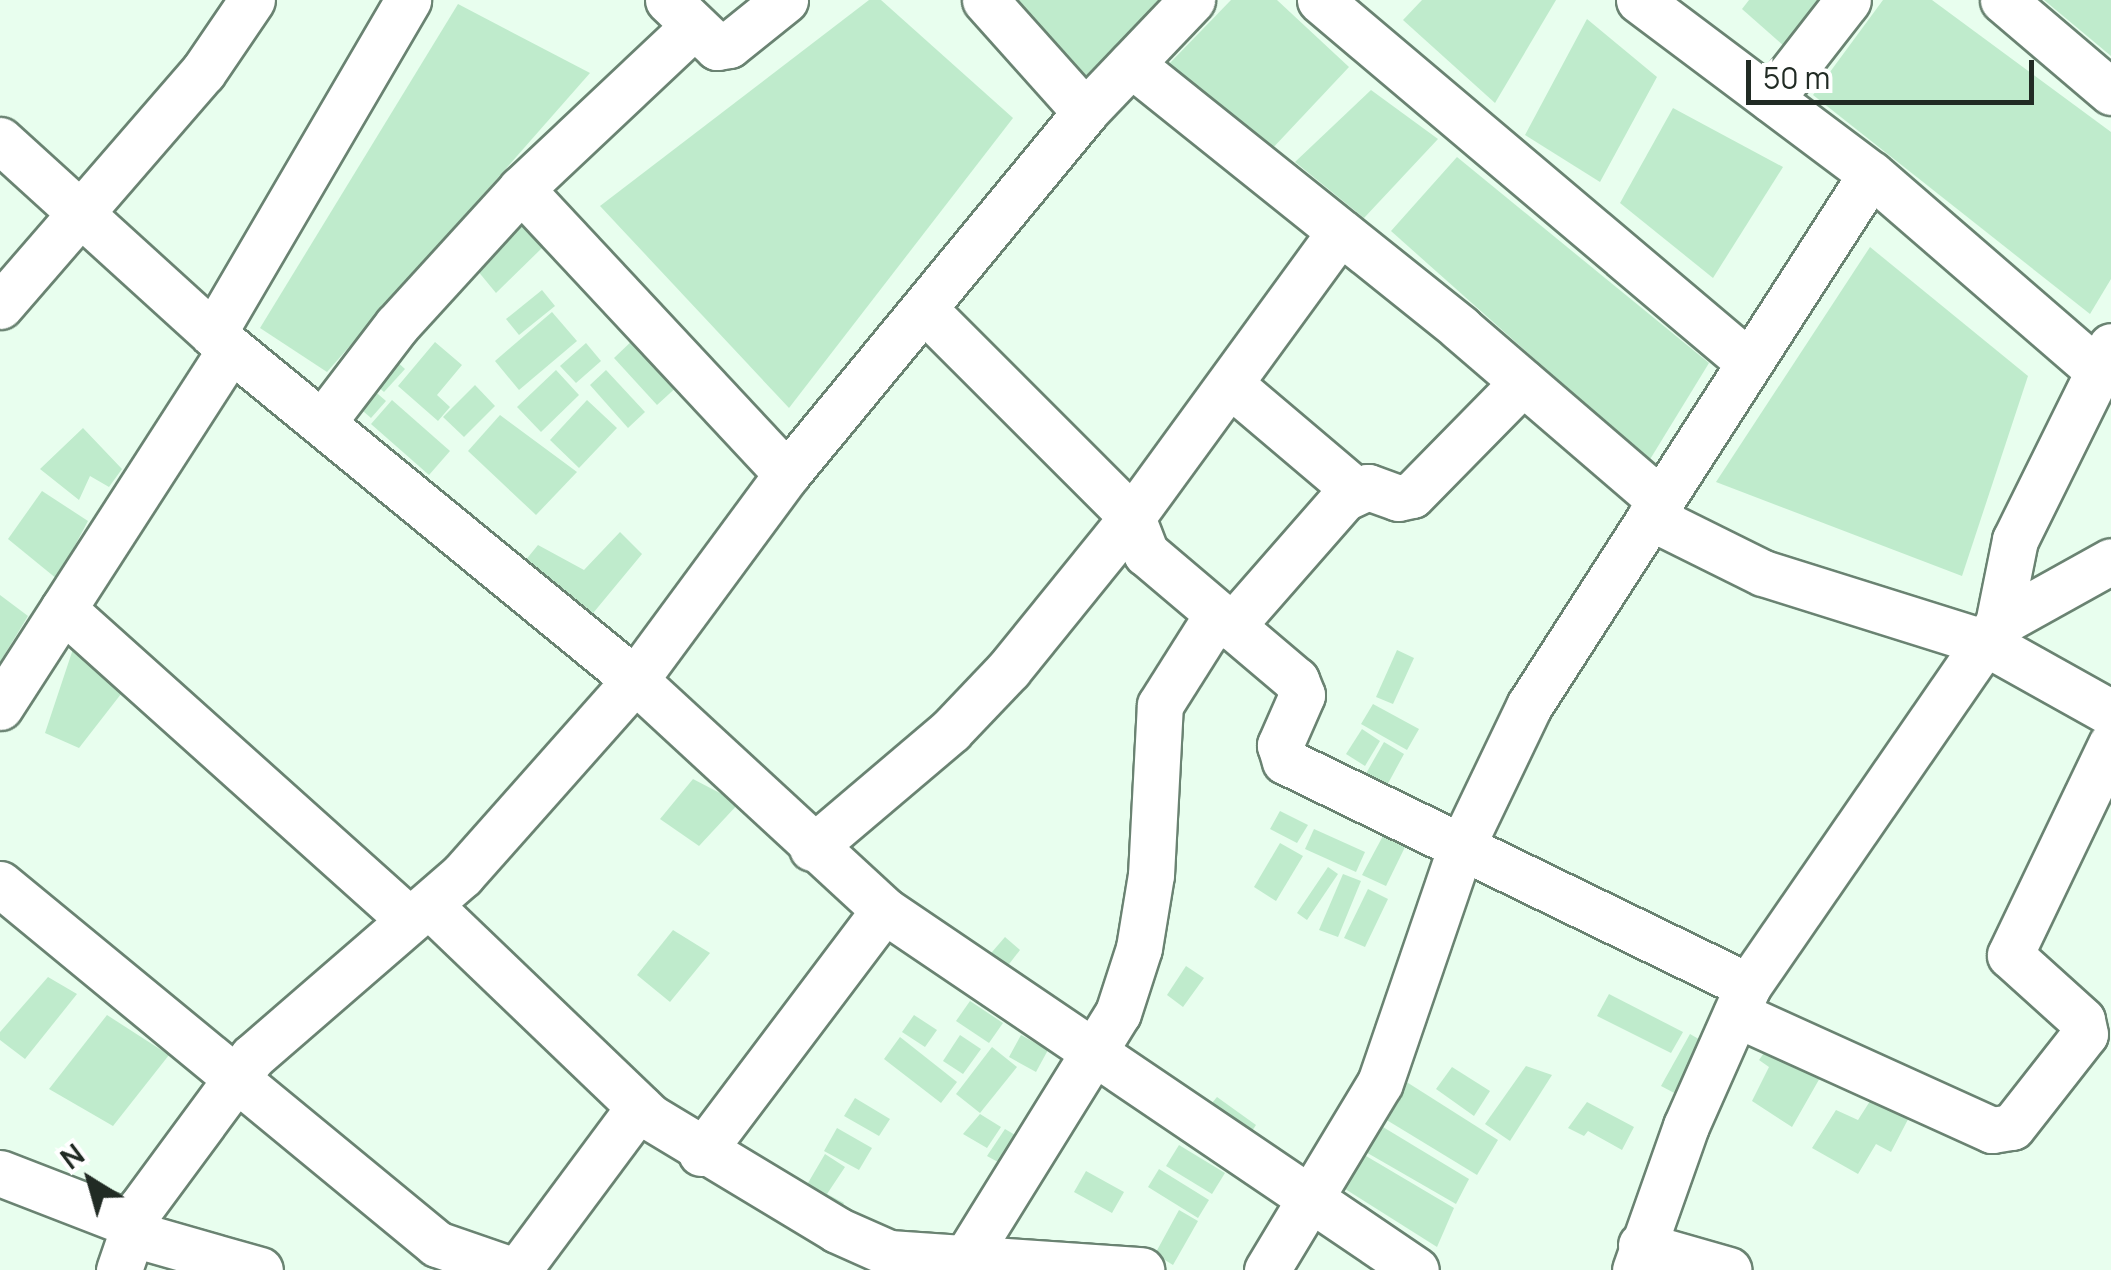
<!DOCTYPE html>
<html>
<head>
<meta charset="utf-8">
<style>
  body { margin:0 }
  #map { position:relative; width:2111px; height:1270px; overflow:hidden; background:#e8feee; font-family:Manrope,sans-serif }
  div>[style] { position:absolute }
  .building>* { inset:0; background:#bfebcc }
  .roads { filter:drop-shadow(2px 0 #6a8372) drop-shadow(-2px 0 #6a8372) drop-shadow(0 2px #6a8372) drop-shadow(0 -2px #6a8372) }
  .minor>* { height:45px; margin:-22.5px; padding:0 22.5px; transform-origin:22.5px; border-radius:22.5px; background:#fff }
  span { translate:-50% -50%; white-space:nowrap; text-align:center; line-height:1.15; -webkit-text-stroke:9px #fff; paint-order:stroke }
  .north { position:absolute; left:40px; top:1130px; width:100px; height:100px; -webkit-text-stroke:8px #fff; paint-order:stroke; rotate:323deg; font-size:28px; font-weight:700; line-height:40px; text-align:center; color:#212b24 }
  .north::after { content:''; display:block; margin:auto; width:35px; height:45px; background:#212b24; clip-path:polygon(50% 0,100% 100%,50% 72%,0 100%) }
  .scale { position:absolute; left:1746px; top:60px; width:288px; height:45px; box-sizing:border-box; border:5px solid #212b24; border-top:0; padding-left:12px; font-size:30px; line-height:35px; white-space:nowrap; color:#212b24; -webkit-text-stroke:8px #fff; paint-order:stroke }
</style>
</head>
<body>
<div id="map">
  <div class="building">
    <div style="clip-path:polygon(869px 0,881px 0,1013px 118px,789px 408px,600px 206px)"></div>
    <div style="clip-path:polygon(1013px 0,1161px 0,1087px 81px)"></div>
    <div style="clip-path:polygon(1231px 0,1277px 0,1349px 67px,1268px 153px,1167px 66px)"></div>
    <div style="clip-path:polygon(1422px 0,1556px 0,1495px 103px,1403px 20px)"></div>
    <div style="clip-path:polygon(1749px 0,1830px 0,1792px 53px,1742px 9px)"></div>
    <div style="clip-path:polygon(1883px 0,1932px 0,2111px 132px,2111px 279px,2090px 314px,1813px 95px)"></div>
    <div style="clip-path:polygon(2044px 0,2111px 0,2111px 56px)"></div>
    <div style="clip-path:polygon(458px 4px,590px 73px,327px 372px,260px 328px)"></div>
    <div style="clip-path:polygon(1587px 19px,1657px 77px,1600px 182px,1525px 135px)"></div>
    <div style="clip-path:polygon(1371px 90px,1438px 139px,1364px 218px,1295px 162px)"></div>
    <div style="clip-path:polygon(1673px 108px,1783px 167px,1713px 278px,1620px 203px)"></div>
    <div style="clip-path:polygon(1457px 157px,1709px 363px,1649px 461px,1391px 231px)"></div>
    <div style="clip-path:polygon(524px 221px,544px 246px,496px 293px,477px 270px)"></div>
    <div style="clip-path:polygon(1870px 247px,2028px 376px,1962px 576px,1716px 482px)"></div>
    <div style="clip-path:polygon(542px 290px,555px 306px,519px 335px,506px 319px)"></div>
    <div style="clip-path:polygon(552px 312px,577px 341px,519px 390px,495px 361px)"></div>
    <div style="clip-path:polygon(636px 337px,680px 384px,657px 405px,614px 358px)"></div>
    <div style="clip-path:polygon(435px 342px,462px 365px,437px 395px,450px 407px,438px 421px,398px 386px)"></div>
    <div style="clip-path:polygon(586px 343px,601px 361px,576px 383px,560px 366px)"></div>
    <div style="clip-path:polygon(395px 360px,405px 369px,384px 392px,374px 383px)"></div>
    <div style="clip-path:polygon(556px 370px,579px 395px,541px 432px,517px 407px)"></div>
    <div style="clip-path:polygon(606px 370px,645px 412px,628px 428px,590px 385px)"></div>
    <div style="clip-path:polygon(475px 385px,495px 406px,464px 437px,443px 417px)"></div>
    <div style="clip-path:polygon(371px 388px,386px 401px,371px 418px,356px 405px)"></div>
    <div style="clip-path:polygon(392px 400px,450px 451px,429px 475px,371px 424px)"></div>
    <div style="clip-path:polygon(587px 400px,617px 428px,579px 468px,550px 440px)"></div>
    <div style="clip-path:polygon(500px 415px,577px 472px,536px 515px,468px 451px)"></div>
    <div style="clip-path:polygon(83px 428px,122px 469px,109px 487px,90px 476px,79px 500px,40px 469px)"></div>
    <div style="clip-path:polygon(42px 491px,88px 521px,57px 579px,8px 539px)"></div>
    <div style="clip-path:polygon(620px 532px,642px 554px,589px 618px,520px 567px,538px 545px,584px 570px)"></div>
    <div style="clip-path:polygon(0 595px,28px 616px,0 662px)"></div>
    <div style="clip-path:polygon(73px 649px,128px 685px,79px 748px,45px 733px)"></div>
    <div style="clip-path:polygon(1397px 650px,1414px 658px,1393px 704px,1376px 697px)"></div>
    <div style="clip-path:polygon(1373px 704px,1419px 729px,1407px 750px,1361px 724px)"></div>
    <div style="clip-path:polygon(1362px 729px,1380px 741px,1365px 766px,1346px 754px)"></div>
    <div style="clip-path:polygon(1384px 742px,1404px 754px,1385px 789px,1364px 777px)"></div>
    <div style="clip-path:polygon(693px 779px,739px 803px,699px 846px,660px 819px)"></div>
    <div style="clip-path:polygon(1280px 811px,1308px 825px,1297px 843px,1270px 829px)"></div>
    <div style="clip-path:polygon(1314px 829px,1365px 852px,1356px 872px,1305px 849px)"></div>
    <div style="clip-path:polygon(1384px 834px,1406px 845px,1386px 886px,1362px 875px)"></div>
    <div style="clip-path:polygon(1280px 843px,1303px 856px,1276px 901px,1254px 887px)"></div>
    <div style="clip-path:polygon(1328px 867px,1338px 874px,1307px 920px,1297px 913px)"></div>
    <div style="clip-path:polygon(1343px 874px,1361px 881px,1338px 937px,1319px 930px)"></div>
    <div style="clip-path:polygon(1368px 889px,1388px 899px,1365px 947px,1344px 938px)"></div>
    <div style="clip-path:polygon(673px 930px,710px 953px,670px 1002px,637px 975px)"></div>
    <div style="clip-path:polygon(1005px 937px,1020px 950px,996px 981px,979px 967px)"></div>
    <div style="clip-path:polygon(1186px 966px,1204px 978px,1183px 1007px,1167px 995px)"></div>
    <div style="clip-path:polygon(48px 977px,77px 994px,25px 1059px,0 1040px,0 1032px)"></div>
    <div style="clip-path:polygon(1609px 994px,1683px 1032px,1671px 1053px,1597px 1016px)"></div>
    <div style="clip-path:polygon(970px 1001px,1003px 1023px,989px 1043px,956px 1021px)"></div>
    <div style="clip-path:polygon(107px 1015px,169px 1055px,113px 1126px,49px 1089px)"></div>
    <div style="clip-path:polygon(914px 1015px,937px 1030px,925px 1047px,902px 1032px)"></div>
    <div style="clip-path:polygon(1690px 1034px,1709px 1045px,1680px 1096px,1661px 1086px)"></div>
    <div style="clip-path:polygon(960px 1035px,981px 1049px,963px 1074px,943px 1061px)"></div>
    <div style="clip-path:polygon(1021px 1035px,1048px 1050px,1036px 1072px,1009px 1057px)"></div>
    <div style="clip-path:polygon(900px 1037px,957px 1082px,941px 1103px,884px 1059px)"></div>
    <div style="clip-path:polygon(1771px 1043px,1825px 1069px,1792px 1127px,1752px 1101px,1769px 1067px,1759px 1060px)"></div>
    <div style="clip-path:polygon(992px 1047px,1017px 1067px,980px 1113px,956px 1094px)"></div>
    <div style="clip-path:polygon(1526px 1066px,1552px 1075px,1510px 1141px,1485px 1124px)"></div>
    <div style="clip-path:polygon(1452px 1067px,1490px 1091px,1474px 1116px,1436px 1089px)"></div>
    <div style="clip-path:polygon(1405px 1081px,1498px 1140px,1477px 1175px,1385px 1119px)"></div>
    <div style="clip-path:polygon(1879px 1087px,1916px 1104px,1891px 1152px,1876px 1144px,1858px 1174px,1812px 1148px,1836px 1110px,1858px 1120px)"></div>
    <div style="clip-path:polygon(1217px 1097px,1256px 1125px,1242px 1146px,1201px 1116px)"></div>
    <div style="clip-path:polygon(855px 1098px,890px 1119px,879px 1136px,844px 1116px)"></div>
    <div style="clip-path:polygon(1587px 1102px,1634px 1127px,1622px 1150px,1588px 1131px,1584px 1136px,1568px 1128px)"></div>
    <div style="clip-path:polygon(980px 1114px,1001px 1127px,987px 1148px,963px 1134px)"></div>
    <div style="clip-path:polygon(1378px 1124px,1469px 1179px,1456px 1204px,1364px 1151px)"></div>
    <div style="clip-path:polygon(837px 1128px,872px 1148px,859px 1170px,824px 1151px)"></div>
    <div style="clip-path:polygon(1005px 1129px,1025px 1141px,1007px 1167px,987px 1156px)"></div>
    <div style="clip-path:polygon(1179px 1145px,1225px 1173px,1212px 1194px,1166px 1166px)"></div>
    <div style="clip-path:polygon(1361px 1153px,1454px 1208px,1437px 1247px,1342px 1187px)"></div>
    <div style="clip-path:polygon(825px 1154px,845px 1167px,827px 1194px,844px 1203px,834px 1219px,798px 1200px)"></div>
    <div style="clip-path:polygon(1159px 1169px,1209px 1200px,1198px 1218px,1148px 1187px)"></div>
    <div style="clip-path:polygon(1086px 1171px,1124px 1192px,1112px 1213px,1074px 1192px)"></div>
    <div style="clip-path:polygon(1179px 1210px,1198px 1221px,1173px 1265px,1155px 1254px)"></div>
  </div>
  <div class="roads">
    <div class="minor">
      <div style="left:668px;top:0;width:68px;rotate:43.8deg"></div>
      <div style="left:717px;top:47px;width:12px;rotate:-9deg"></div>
      <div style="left:729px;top:45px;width:72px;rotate:-38.8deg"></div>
      <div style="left:985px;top:0;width:150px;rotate:48.2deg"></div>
      <div style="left:1320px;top:0;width:559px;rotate:40.21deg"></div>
      <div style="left:1639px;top:0;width:290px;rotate:36.9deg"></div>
      <div style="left:1871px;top:174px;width:298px;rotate:40.9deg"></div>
      <div style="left:2003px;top:0;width:142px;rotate:40.4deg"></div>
      <div style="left:1131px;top:64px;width:422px;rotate:38.7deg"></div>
      <div style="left:1460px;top:328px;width:264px;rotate:40.7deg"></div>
      <div style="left:1771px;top:99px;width:125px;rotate:-52.1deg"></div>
      <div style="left:0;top:140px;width:288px;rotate:42.3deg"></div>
      <div style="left:213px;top:334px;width:546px;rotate:39.35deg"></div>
      <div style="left:635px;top:680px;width:339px;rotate:42.7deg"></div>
      <div style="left:884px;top:910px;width:642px;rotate:34.09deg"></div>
      <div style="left:521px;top:189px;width:390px;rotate:47deg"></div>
      <div style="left:0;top:306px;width:310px;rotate:-49.1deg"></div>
      <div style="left:203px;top:72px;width:87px;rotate:-55.8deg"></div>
      <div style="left:925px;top:310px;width:293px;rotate:45deg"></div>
      <div style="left:1132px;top:517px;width:39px;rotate:69deg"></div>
      <div style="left:1146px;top:553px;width:197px;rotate:40.3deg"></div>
      <div style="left:1296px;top:680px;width:16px;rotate:68deg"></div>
      <div style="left:1302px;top:695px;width:55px;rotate:113.7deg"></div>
      <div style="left:1280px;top:745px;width:17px;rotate:73deg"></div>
      <div style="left:1285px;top:761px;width:515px;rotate:25.92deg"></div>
      <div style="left:213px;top:334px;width:387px;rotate:-59.7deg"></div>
      <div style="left:1231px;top:385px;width:162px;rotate:40.3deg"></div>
      <div style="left:322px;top:423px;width:123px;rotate:-52.6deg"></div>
      <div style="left:397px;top:325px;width:184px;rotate:-47.6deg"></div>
      <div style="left:521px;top:189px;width:238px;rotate:-43.3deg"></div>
      <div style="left:1650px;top:517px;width:126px;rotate:26.4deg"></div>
      <div style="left:1763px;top:573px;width:234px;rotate:17.4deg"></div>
      <div style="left:1986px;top:643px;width:143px;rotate:29.2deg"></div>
      <div style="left:63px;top:609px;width:465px;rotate:41.9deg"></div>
      <div style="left:1998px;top:624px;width:86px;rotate:-78.6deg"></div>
      <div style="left:2015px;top:540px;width:216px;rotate:-63.7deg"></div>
      <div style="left:1231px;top:627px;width:171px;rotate:-48.8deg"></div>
      <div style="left:1344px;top:498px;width:26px;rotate:-25deg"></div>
      <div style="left:1368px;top:487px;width:32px;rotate:20deg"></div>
      <div style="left:1398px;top:498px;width:14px;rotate:-12deg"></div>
      <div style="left:1412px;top:495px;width:158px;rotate:-45.5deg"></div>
      <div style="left:0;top:707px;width:426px;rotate:-57.2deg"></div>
      <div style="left:812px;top:848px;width:182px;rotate:-40.3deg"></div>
      <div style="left:951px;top:730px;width:84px;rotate:-46.4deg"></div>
      <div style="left:1009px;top:669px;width:196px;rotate:-51deg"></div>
      <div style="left:1132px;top:517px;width:349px;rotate:-53.9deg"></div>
      <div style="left:0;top:884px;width:566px;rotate:39.48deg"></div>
      <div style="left:437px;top:1244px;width:79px;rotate:19.1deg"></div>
      <div style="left:431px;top:907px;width:303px;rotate:43.8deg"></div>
      <div style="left:650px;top:1117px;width:218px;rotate:31.1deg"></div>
      <div style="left:837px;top:1230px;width:57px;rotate:23.9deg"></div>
      <div style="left:889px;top:1253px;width:253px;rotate:3.9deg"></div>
      <div style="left:1736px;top:1014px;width:281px;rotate:24.4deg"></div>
      <div style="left:1992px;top:1130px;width:20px;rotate:-9deg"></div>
      <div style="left:2012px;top:1127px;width:118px;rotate:-51.9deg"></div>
      <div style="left:2085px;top:1034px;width:14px;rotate:-102deg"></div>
      <div style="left:2082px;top:1020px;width:97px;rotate:-137.9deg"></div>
      <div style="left:2010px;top:955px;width:234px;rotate:-64.4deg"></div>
      <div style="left:701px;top:1153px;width:304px;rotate:-53deg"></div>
      <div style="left:0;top:1173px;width:144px;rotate:21.2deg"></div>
      <div style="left:130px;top:1233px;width:135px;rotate:15.9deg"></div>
      <div style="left:1641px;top:1245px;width:91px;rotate:15.9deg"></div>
      <div style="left:966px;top:1258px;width:288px;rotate:-58.2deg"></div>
      <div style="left:1118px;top:1013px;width:68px;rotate:-72.1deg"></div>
      <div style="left:1139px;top:948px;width:74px;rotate:-80.7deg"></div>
      <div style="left:1151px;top:875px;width:170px;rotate:-87deg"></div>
      <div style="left:1160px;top:705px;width:107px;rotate:-57.7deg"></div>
      <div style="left:119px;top:1270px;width:65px;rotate:-71deg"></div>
      <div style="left:140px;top:1209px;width:189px;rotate:-53.6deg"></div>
      <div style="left:252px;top:1057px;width:278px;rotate:-40.9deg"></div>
      <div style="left:462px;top:875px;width:261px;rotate:-48.4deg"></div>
      <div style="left:635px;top:680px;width:256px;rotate:-53.6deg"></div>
      <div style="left:787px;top:474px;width:469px;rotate:-50.5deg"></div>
      <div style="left:1085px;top:112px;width:155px;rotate:-46.3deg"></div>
      <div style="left:518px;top:1270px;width:203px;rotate:-53.4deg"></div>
      <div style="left:1267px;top:1270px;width:218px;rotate:-58.9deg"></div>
      <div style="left:1380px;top:1083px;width:246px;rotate:-71.1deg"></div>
      <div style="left:1460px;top:850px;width:160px;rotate:-64.4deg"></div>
      <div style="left:1529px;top:706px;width:632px;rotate:-57.26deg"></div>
      <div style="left:1635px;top:1270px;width:153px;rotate:-70.5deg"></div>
      <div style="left:1686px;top:1126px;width:153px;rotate:-66.1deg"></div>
      <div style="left:1748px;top:986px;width:440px;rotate:-55.4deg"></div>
      <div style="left:1998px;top:624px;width:129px;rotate:-29.1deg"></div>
    </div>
  </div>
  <div class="north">N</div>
  <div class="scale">50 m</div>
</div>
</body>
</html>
